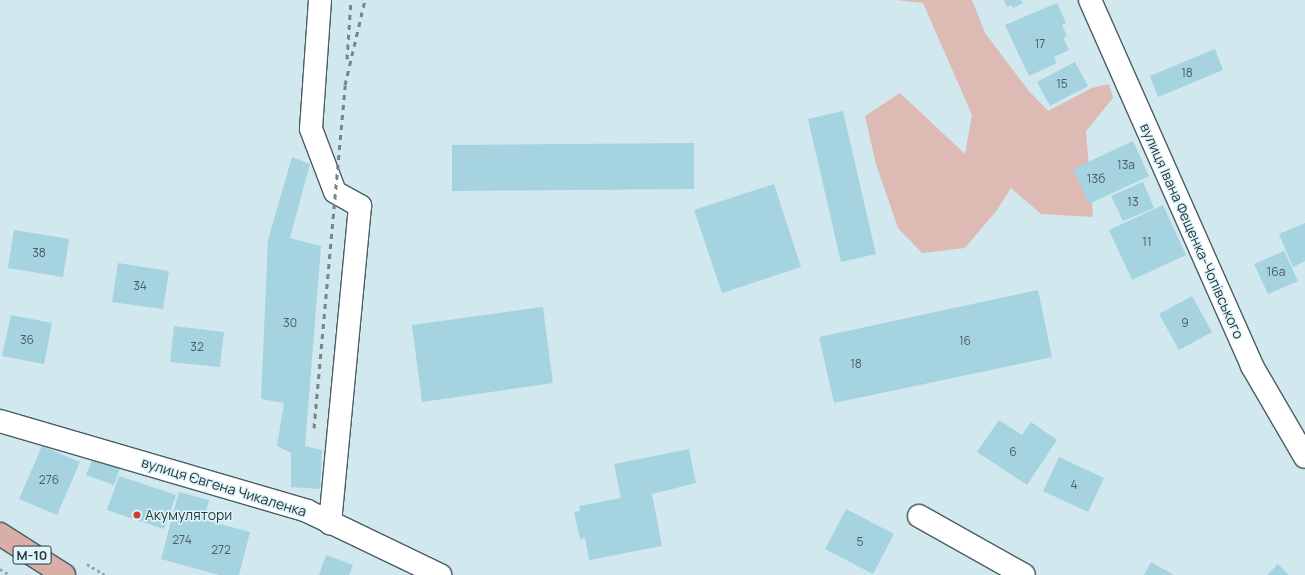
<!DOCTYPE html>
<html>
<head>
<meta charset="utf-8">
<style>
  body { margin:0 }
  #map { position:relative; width:1305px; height:575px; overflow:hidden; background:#d0e8ee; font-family:Manrope,sans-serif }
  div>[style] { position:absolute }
  .green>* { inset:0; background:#debab5 }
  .building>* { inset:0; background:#a6d3e0 }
  .path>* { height:2.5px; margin-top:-1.25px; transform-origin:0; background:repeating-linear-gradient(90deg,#96a8ad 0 3px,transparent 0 6px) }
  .roads { filter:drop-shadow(1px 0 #495e63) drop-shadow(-1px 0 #495e63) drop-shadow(0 1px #495e63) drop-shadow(0 -1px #495e63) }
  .minor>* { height:22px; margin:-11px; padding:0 11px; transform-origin:11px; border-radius:11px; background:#fff }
  .major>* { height:22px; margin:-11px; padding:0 11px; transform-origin:11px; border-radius:11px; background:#d9ada8 }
  .rail>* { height:3px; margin-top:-1.5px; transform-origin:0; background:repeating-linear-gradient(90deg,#758589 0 5px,transparent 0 10px) }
  .dots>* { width:11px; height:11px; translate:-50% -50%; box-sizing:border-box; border:2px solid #ddf5fc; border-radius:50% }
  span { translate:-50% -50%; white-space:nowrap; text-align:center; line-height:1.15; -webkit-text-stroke:3px #ddf5fc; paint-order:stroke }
  .number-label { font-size:12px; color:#4b5d63 }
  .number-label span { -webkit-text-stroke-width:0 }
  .shield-label span { padding:1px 3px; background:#ddf5fc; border:1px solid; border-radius:3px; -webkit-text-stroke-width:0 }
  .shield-label { font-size:13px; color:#2d3639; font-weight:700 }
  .street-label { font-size:14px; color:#2d3639 }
  .poi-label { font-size:14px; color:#2d3639 }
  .left { translate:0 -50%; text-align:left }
</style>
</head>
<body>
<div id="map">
  <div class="green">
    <div style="clip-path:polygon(897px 0,972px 0,985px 33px,1028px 90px,1048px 111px,1092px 88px,1109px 84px,1113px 98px,1086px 131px,1093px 217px,1041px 214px,1011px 188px,997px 210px,965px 248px,922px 253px,898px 228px,876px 164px,865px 116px,900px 93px,965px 154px,972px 115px,923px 3px)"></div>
  </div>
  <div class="building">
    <div style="clip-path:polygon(1004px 0,1021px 0,1023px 3px,1013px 8px,1011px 5px,1007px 7px)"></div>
    <div style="clip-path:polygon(1057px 3px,1066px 23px,1062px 25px,1067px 36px,1063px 38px,1069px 50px,1054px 57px,1057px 63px,1029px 76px,1005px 25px)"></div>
    <div style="clip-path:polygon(1215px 49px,1223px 70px,1158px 97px,1150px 76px)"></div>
    <div style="clip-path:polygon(1075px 62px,1088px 86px,1050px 106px,1037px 82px)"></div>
    <div style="clip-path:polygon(843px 111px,876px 254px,841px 262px,808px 119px)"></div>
    <div style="clip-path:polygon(1133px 141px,1149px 176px,1089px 204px,1073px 169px)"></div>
    <div style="clip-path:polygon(694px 143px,694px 189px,452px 191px,452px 145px)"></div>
    <div style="clip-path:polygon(292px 157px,310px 164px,290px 238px,321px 246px,305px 446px,322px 450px,320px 489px,291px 487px,291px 453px,277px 446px,284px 403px,261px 399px,268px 240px)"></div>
    <div style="clip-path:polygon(1143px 182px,1154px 208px,1123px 221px,1111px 196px)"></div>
    <div style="clip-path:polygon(774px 184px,801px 267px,722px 293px,694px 210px)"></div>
    <div style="clip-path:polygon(1163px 205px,1186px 255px,1132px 280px,1109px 230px)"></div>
    <div style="clip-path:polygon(1305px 223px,1305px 261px,1293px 267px,1279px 234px)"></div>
    <div style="clip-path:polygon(14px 230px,69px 239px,63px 277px,8px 268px)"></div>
    <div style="clip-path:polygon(1284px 251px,1298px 281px,1268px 294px,1254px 264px)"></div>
    <div style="clip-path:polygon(118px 263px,169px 271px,163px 309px,112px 302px)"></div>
    <div style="clip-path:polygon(1038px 290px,1052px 357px,834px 403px,819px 337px)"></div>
    <div style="clip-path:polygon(1192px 296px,1212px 332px,1179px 350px,1159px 314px)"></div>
    <div style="clip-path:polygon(543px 307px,553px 383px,422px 402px,412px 325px)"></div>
    <div style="clip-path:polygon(11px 315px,52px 323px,44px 364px,2px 356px)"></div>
    <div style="clip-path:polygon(174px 326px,224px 332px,220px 367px,170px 362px)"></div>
    <div style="clip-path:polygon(999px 420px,1022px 435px,1031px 422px,1057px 440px,1027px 485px,977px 452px)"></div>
    <div style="clip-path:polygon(42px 446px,80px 462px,57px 515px,19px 499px)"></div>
    <div style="clip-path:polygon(689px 449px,696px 483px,652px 494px,662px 546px,589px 560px,585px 538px,580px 539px,574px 512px,580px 511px,579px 506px,621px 498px,614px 464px)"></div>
    <div style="clip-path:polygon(1059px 457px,1104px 478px,1088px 512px,1043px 491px)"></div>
    <div style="clip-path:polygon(93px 458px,120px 468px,114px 485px,86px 475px)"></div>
    <div style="clip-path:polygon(119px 476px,176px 495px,164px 529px,107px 510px)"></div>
    <div style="clip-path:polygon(179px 492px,209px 500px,204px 520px,250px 532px,239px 575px,219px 575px,161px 559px)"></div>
    <div style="clip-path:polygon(846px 509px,894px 534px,873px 574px,825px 549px)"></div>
    <div style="clip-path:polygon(326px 555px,353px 565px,349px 575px,319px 575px)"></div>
    <div style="clip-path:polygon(1151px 562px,1174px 575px,1144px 575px)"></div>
    <div style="clip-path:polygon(1278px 564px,1289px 575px,1267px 575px)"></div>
  </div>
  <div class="path">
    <div style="left:87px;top:564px;width:21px;rotate:31deg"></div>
    <div style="left:0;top:569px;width:12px;rotate:31deg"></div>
  </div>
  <div class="roads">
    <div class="minor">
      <div style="left:320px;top:0;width:129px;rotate:94deg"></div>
      <div style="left:311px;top:129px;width:67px;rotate:69.1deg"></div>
      <div style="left:335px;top:192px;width:29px;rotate:29deg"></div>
      <div style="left:360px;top:206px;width:319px;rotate:95.4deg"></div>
      <div style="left:1090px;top:0;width:400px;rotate:66.1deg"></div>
      <div style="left:1252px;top:366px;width:105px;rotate:59.8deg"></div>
      <div style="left:0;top:421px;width:320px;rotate:16.3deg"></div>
      <div style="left:307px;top:511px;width:148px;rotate:25.7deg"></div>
      <div style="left:919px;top:516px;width:120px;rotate:29.3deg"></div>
    </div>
    <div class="major">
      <div style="left:0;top:534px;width:76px;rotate:32.6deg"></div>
    </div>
  </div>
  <div class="rail">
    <div style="left:347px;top:59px;width:59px;rotate:-86.1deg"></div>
    <div style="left:314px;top:428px;width:344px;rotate:-84.8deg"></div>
    <div style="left:345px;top:85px;width:87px;rotate:-76.8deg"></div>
  </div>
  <div class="dots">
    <div style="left:137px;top:515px;background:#cb3d35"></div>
  </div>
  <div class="number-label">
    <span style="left:1040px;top:44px">17</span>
    <span style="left:1187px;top:73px">18</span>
    <span style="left:1062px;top:84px">15</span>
    <span style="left:1126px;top:165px">13а</span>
    <span style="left:1096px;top:179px">13б</span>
    <span style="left:1133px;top:202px">13</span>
    <span style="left:1147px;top:242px">11</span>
    <span style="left:39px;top:253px">38</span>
    <span style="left:1276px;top:272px">16а</span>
    <span style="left:140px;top:286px">34</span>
    <span style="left:290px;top:323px">30</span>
    <span style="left:1185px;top:323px">9</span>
    <span style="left:27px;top:340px">36</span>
    <span style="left:965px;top:341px">16</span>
    <span style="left:197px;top:347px">32</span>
    <span style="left:856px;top:364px">18</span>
    <span style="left:1013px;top:452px">6</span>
    <span style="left:49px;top:480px">276</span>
    <span style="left:1074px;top:485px">4</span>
    <span style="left:182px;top:540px">274</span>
    <span style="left:860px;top:542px">5</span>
    <span style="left:221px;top:550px">272</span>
  </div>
  <div class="shield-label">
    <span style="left:32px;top:555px">М-10</span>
  </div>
  <div class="street-label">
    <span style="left:1192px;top:231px;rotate:66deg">вулиця Івана Фещенка-Чопівського</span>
    <span style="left:224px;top:487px;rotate:17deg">вулиця Євгена Чикаленка</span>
  </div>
  <div class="poi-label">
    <span class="left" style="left:145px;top:515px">Акумулятори</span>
  </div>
</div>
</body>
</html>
